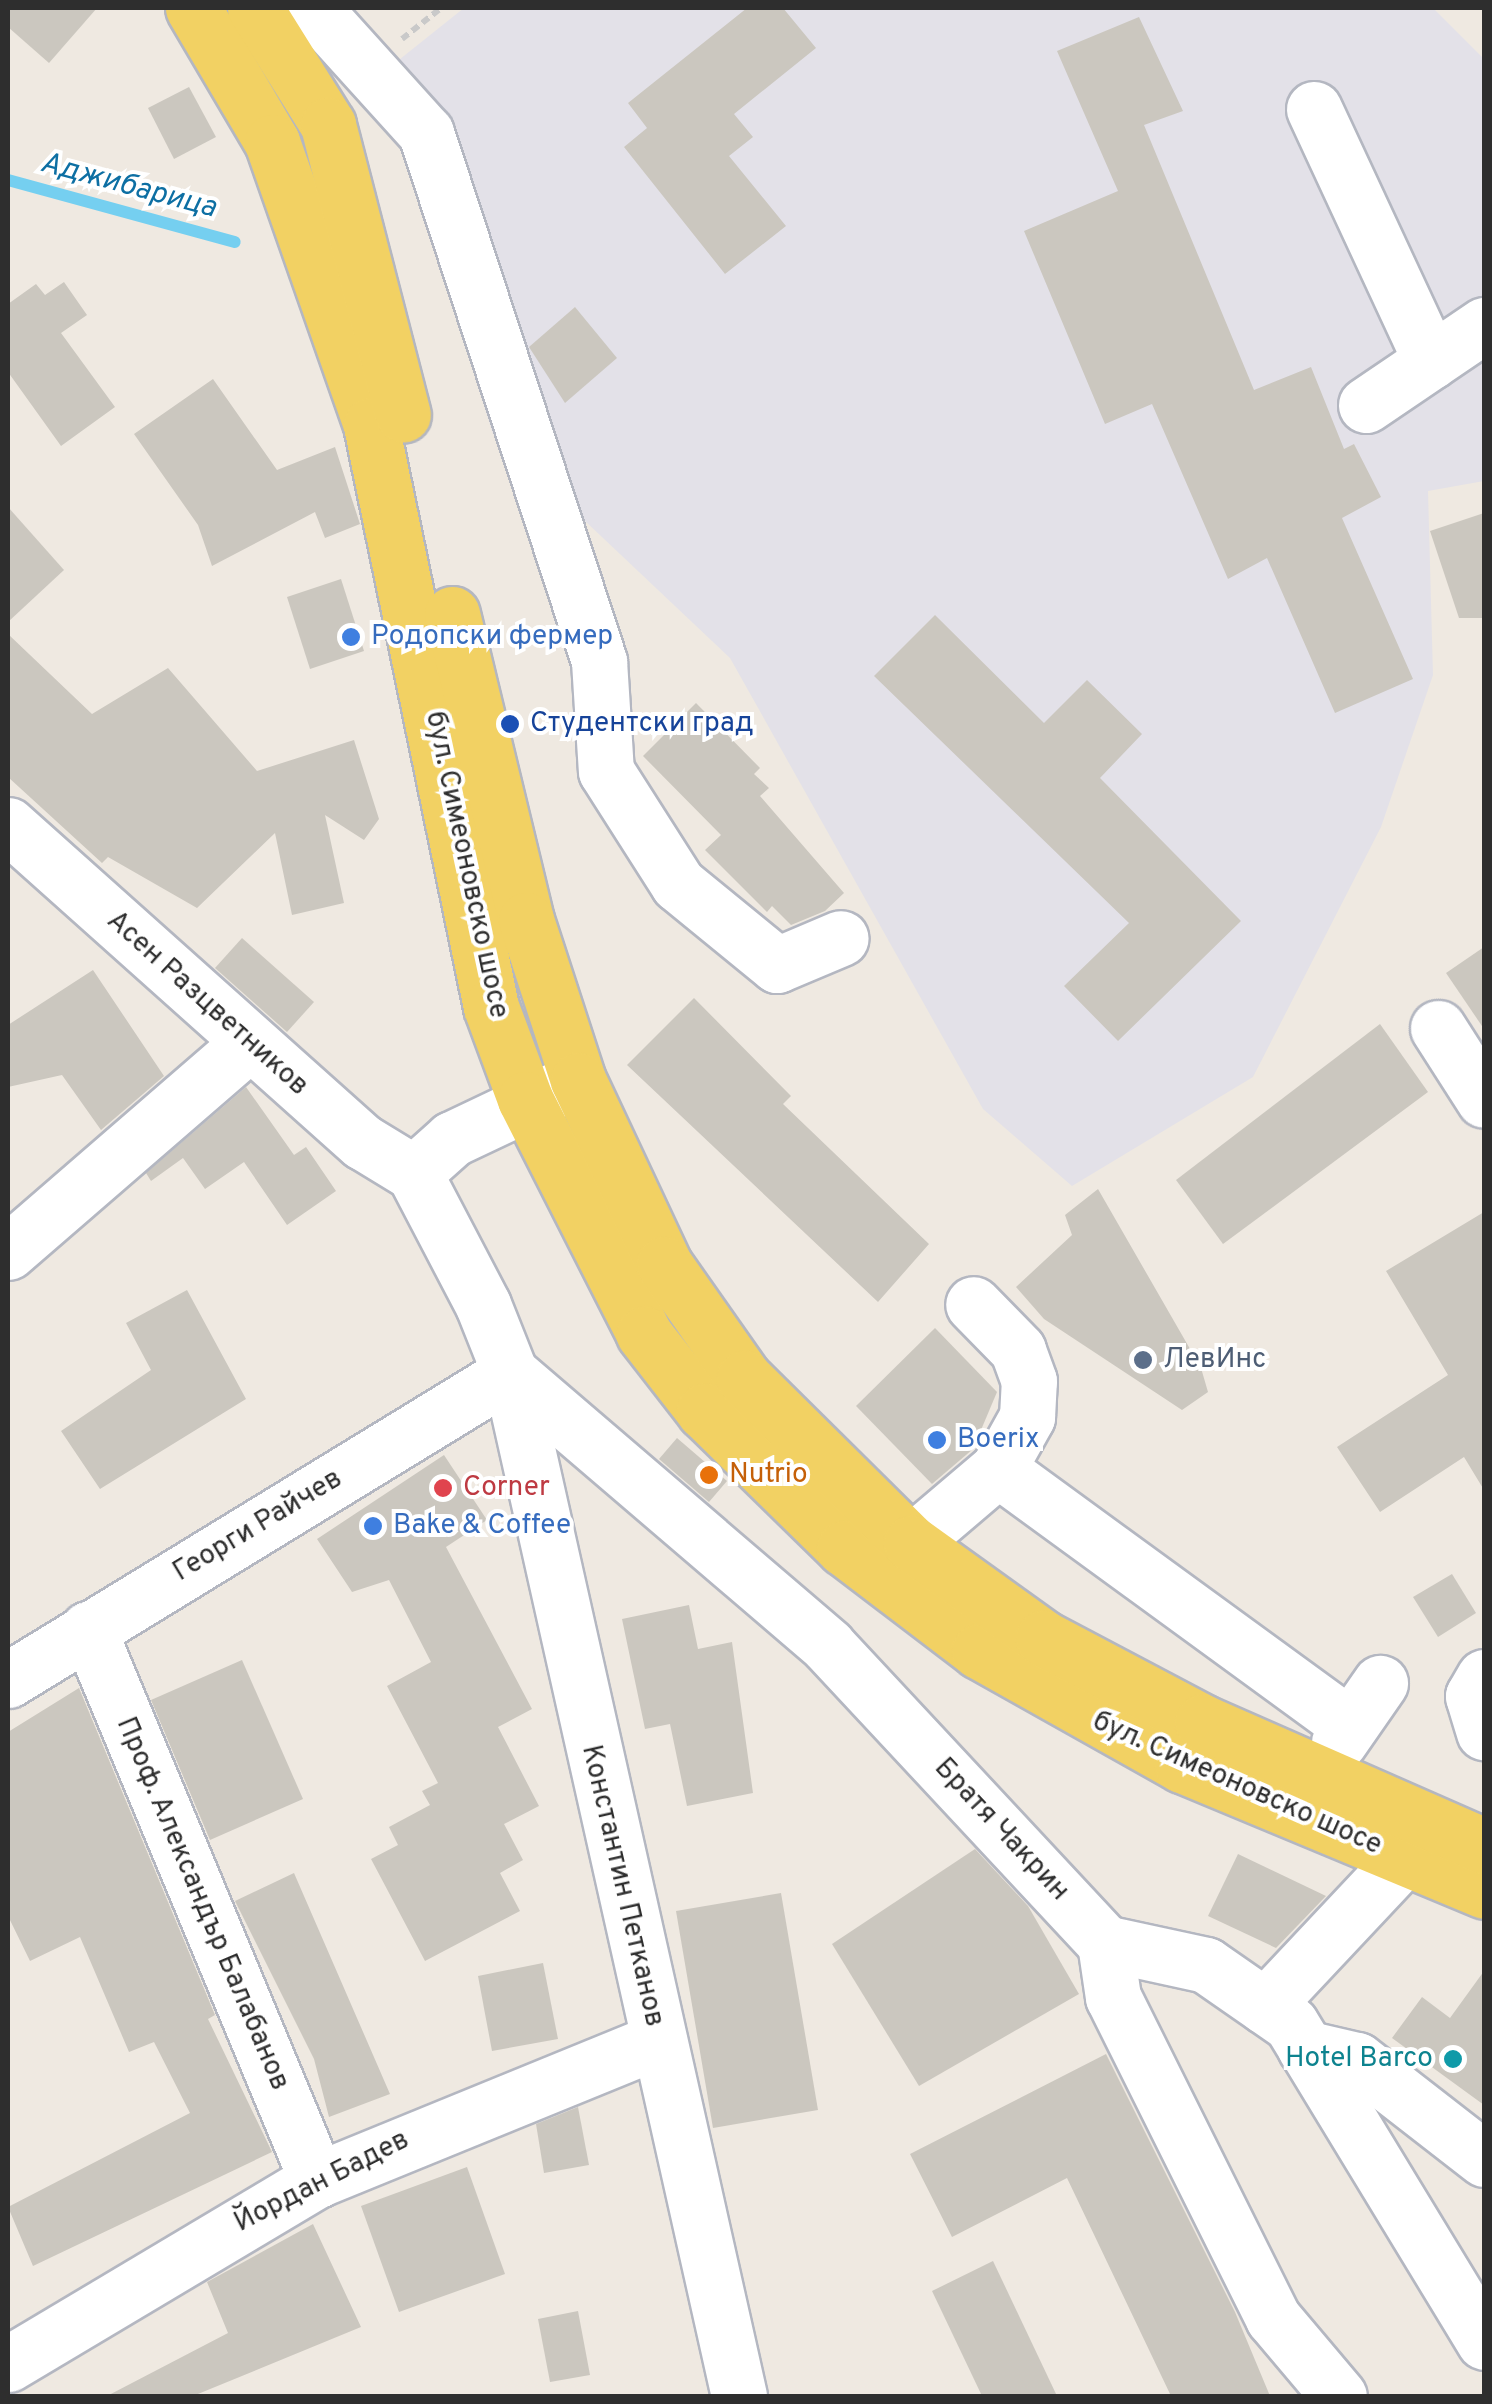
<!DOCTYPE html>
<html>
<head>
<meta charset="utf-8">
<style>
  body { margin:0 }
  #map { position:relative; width:1492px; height:2404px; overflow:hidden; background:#efe9e1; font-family:Overpass,sans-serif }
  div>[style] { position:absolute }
  .industrial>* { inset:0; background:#e3e1e8 }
  .stream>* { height:12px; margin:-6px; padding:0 6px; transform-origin:6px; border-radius:6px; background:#75cff0 }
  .building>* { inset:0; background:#cbc7bf }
  .path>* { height:6px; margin-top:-3px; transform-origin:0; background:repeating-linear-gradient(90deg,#c9c9c9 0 8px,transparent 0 13px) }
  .roads { filter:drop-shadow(2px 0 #b4b7c1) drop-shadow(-2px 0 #b4b7c1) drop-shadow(0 2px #b4b7c1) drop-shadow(0 -2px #b4b7c1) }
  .minor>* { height:55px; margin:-27.5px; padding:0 27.5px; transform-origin:27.5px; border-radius:27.5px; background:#fff }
  .major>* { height:55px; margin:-27.5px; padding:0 27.5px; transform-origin:27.5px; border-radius:27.5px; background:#f2d163 }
  .dots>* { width:28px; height:28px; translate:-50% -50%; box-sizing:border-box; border:5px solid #fff; border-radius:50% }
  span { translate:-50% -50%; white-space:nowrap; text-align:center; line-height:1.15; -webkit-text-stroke:8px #fff; paint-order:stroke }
  .shop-label { font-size:28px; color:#366cbe }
  .left { translate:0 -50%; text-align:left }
  .transit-label { font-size:28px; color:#164399 }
  .street-label { font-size:28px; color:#2e2e2e }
  .service-label { font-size:28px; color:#4e5e75 }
  .food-label { font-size:28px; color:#c56008 }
  .health-label { font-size:28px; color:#be3a42 }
  .culture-label { font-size:28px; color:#0d838f }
  .right { translate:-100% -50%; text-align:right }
  .water-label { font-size:30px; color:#0d6fa3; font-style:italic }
  .frame { position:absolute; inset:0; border:10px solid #2e2e2e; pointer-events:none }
</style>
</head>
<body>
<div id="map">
  <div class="industrial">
    <div style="clip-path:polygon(464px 8px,1433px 8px,1484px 59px,1484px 481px,1428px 491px,1433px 675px,1381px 827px,1253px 1077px,1072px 1186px,983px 1109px,730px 658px,493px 434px,380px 75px)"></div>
  </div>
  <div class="stream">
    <div style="left:8px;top:180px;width:235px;rotate:15.3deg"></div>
  </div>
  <div class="building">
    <div style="clip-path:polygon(8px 8px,97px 8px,49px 63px,8px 27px)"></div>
    <div style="clip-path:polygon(747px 8px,783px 8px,816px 48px,734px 114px,753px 137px,729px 156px,786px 226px,725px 274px,624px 147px,647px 128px,628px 103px)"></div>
    <div style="clip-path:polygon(1139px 17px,1183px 111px,1144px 125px,1254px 390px,1311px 367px,1344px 449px,1354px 444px,1381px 497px,1342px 518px,1413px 679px,1335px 713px,1267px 558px,1228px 579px,1152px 404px,1105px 424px,1024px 231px,1118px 191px,1057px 51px)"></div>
    <div style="clip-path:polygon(189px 87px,216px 137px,174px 159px,148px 108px)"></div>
    <div style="clip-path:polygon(64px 282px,87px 315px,61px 333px,115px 407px,61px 446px,8px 372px,8px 304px,36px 284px,45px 295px)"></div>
    <div style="clip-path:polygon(575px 307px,617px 358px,565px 403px,529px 347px)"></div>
    <div style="clip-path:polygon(213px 379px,277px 470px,335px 447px,360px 524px,325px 538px,315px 512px,212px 566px,198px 525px,134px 434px)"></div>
    <div style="clip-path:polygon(8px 507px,64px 570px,8px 622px)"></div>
    <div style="clip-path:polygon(1484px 513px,1484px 618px,1459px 618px,1430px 531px)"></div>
    <div style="clip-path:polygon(341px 579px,364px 651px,310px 669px,287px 597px)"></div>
    <div style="clip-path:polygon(935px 615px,1044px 723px,1087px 680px,1142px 734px,1100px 778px,1241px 921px,1118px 1041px,1064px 986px,1129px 923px,874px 676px)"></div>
    <div style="clip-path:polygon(8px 634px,92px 714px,168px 668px,257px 771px,354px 740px,379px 819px,364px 840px,325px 815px,344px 903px,292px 915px,275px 833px,197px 908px,108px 857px,102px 863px,8px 777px)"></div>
    <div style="clip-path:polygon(696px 703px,760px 768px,754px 774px,769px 788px,760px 796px,844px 893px,825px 911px,791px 925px,772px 906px,767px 912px,705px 850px,721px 835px,643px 756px)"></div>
    <div style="clip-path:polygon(242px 938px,314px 1002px,287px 1032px,215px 968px)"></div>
    <div style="clip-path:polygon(1484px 947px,1484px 1029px,1446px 973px)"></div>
    <div style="clip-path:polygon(93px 970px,164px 1076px,101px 1130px,62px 1075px,8px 1087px,8px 1025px)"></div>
    <div style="clip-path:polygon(694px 998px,791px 1096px,783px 1104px,929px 1244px,878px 1302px,627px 1065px)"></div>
    <div style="clip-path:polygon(1380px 1024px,1428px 1092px,1223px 1244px,1176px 1180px)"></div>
    <div style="clip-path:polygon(246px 1087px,294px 1155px,306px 1147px,336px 1191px,287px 1225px,244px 1162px,205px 1189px,183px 1158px,151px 1181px,146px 1173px)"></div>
    <div style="clip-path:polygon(1098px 1189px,1201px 1368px,1208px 1392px,1182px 1410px,1044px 1319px,1016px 1287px,1072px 1235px,1065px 1215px)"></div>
    <div style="clip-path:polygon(1484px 1212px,1484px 1490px,1464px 1457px,1380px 1512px,1337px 1447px,1448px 1375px,1386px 1271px)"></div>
    <div style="clip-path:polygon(187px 1290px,246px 1399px,100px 1489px,61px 1431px,151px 1370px,126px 1323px)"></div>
    <div style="clip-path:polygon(935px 1328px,997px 1392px,973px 1449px,932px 1484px,856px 1406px)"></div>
    <div style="clip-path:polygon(677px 1438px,727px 1481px,709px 1502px,659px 1459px)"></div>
    <div style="clip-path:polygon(444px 1455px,487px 1520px,446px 1547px,532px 1709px,498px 1727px,539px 1806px,504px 1824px,523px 1860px,500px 1873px,520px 1911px,425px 1961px,371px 1859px,398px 1845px,389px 1827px,430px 1805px,422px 1791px,438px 1783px,387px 1686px,431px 1662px,389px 1580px,352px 1592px,317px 1539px)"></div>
    <div style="clip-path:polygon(1452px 1574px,1476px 1613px,1438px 1637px,1413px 1597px)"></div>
    <div style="clip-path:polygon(689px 1605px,698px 1649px,732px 1642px,753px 1793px,687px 1806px,670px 1724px,645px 1729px,622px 1619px)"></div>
    <div style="clip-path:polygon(242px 1660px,303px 1799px,210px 1840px,151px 1700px)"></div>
    <div style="clip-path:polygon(79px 1688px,215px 2015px,208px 2019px,272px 2152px,33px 2266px,8px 2207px,190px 2113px,154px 2042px,129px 2052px,80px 1937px,30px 1961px,8px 1916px,8px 1732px)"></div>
    <div style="clip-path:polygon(975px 1849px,1028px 1906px,1079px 1994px,919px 2086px,832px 1944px)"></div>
    <div style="clip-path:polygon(1238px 1854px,1326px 1896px,1276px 1948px,1208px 1916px)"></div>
    <div style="clip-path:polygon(294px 1873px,390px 2094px,329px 2117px,314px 2059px,235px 1901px)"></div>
    <div style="clip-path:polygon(781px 1893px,818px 2110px,713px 2128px,676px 1911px)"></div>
    <div style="clip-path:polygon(543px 1963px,558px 2039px,492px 2051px,478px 1976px)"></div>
    <div style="clip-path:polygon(1484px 1971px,1484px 2105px,1392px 2038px,1422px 1997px,1450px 2018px)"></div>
    <div style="clip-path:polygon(1106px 2054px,1235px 2312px,1270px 2396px,1171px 2396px,1067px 2178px,952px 2237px,910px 2154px)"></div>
    <div style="clip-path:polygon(578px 2107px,589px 2165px,544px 2173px,536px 2124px)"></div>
    <div style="clip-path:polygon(467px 2167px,505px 2274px,399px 2312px,361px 2206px)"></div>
    <div style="clip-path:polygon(313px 2224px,361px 2327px,193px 2396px,107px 2396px,228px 2333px,207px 2282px)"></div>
    <div style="clip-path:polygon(993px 2261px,1057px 2396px,982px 2396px,932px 2291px)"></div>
    <div style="clip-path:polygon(578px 2311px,590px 2375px,550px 2382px,538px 2319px)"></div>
  </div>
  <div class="path">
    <div style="left:402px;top:39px;width:50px;rotate:-38.5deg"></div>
  </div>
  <div class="roads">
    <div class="minor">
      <div style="left:313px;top:8px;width:169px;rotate:47.9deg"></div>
      <div style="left:426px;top:133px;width:556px;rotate:71.86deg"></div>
      <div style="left:599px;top:661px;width:110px;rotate:86.4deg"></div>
      <div style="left:606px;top:771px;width:134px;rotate:57.5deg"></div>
      <div style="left:678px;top:884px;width:128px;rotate:39.3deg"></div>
      <div style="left:777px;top:965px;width:69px;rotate:-22.9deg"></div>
      <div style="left:1314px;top:109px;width:278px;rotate:65.1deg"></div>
      <div style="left:1366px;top:405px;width:143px;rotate:-34.1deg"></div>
      <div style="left:8px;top:825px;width:476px;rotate:41.8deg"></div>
      <div style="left:363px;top:1142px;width:60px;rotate:31.3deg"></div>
      <div style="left:414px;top:1173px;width:149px;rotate:62.4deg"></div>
      <div style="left:483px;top:1305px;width:73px;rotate:68.3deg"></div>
      <div style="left:510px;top:1373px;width:1048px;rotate:77.38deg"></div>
      <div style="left:1438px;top:1028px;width:85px;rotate:57.4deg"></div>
      <div style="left:414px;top:1173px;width:51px;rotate:-41.8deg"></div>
      <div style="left:452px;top:1139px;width:131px;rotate:-25.4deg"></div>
      <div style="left:8px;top:1252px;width:319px;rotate:-40.9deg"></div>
      <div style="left:510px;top:1373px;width:419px;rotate:40.6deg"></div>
      <div style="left:828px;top:1646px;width:406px;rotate:47deg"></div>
      <div style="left:1105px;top:1943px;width:55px;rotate:81.6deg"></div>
      <div style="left:1113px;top:1997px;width:359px;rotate:63.5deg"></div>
      <div style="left:1273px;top:2318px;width:102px;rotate:49.8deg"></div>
      <div style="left:998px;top:1469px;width:434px;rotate:36.1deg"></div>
      <div style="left:911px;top:1543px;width:114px;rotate:-40.4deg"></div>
      <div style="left:998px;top:1469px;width:60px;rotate:-60.9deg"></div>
      <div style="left:1027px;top:1417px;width:36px;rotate:-87deg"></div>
      <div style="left:1029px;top:1381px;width:33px;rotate:-110deg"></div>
      <div style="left:1018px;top:1350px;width:64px;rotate:-134.4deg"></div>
      <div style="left:88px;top:1629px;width:597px;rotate:67.43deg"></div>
      <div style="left:1484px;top:1677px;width:22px;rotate:120deg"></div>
      <div style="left:1473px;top:1696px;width:38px;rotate:73deg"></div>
      <div style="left:8px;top:1680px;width:588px;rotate:-31.45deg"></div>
      <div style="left:1339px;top:1742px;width:72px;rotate:-55.2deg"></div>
      <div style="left:1105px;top:1943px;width:103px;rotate:12.3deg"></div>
      <div style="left:1206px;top:1965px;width:103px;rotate:34.8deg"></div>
      <div style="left:1291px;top:2024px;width:372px;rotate:58.7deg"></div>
      <div style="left:1265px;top:2006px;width:202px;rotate:-46.8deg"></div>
      <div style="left:1305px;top:2048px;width:53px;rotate:13deg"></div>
      <div style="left:1357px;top:2060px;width:161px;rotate:37.9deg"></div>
      <div style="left:8px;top:2364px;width:360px;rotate:-30.8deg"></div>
      <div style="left:317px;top:2180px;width:368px;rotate:-22.2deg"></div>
    </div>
    <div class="major">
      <div style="left:193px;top:8px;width:156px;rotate:59.5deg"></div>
      <div style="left:272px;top:142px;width:300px;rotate:70.7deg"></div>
      <div style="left:371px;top:425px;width:594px;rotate:78.35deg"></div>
      <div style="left:491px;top:1007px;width:98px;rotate:69.7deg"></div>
      <div style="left:525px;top:1099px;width:263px;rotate:63.1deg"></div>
      <div style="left:644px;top:1334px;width:98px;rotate:52.1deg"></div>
      <div style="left:704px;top:1411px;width:196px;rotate:44.4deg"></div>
      <div style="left:844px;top:1548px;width:170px;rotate:37.3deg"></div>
      <div style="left:979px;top:1651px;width:233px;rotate:29.3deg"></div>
      <div style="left:1182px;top:1765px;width:327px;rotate:22.6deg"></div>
      <div style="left:255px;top:8px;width:138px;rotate:58deg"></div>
      <div style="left:328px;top:125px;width:299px;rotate:75.5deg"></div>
      <div style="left:452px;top:614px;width:315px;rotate:76.4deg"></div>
      <div style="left:526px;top:920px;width:168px;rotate:72deg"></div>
      <div style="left:578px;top:1080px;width:203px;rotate:64.9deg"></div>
      <div style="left:664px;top:1264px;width:139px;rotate:54.9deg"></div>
      <div style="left:744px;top:1378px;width:235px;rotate:44.7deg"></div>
      <div style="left:911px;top:1543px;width:163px;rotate:35.7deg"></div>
      <div style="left:1043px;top:1638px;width:180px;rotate:27.8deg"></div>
      <div style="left:1202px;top:1722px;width:308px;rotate:23.7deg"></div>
    </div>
  </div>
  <div class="dots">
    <div style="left:351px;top:637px;background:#3f7fe0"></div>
    <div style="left:510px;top:724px;background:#1a4fb4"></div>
    <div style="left:1143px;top:1360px;background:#5c6f8a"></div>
    <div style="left:937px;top:1440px;background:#3f7fe0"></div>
    <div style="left:709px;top:1475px;background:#e8710a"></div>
    <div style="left:443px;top:1488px;background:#e0444e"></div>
    <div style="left:373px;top:1526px;background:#3f7fe0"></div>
    <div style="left:1453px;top:2059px;background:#0f9aa8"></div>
  </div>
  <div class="shop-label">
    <span class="left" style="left:371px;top:637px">Родопски фермер</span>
    <span class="left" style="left:957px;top:1440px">Boerix</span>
    <span class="left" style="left:393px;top:1526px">Bake &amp; Coffee</span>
  </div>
  <div class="transit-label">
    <span class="left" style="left:530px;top:724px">Студентски град</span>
  </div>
  <div class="street-label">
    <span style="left:466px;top:865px;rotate:78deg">бул. Симеоновско шосе</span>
    <span style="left:207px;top:1004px;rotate:42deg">Асен Разцветников</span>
    <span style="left:258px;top:1526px;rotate:-31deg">Георги Райчев</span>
    <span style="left:1237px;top:1784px;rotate:24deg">бул. Симеоновско шосе</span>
    <span style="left:1001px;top:1830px;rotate:47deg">Братя Чакрин</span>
    <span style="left:622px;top:1886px;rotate:77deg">Константин Петканов</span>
    <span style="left:202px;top:1904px;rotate:67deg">Проф. Александър Балабанов</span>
    <span style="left:322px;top:2182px;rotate:-27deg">Йордан Бадев</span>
  </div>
  <div class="service-label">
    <span class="left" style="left:1163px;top:1360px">ЛевИнс</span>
  </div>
  <div class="food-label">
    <span class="left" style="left:729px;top:1475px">Nutrio</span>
  </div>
  <div class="health-label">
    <span class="left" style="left:463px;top:1488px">Corner</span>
  </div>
  <div class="culture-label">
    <span class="right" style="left:1433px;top:2059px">Hotel Barco</span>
  </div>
  <div class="water-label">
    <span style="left:128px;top:187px;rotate:15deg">Аджибарица</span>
  </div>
  <div class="frame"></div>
</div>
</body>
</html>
